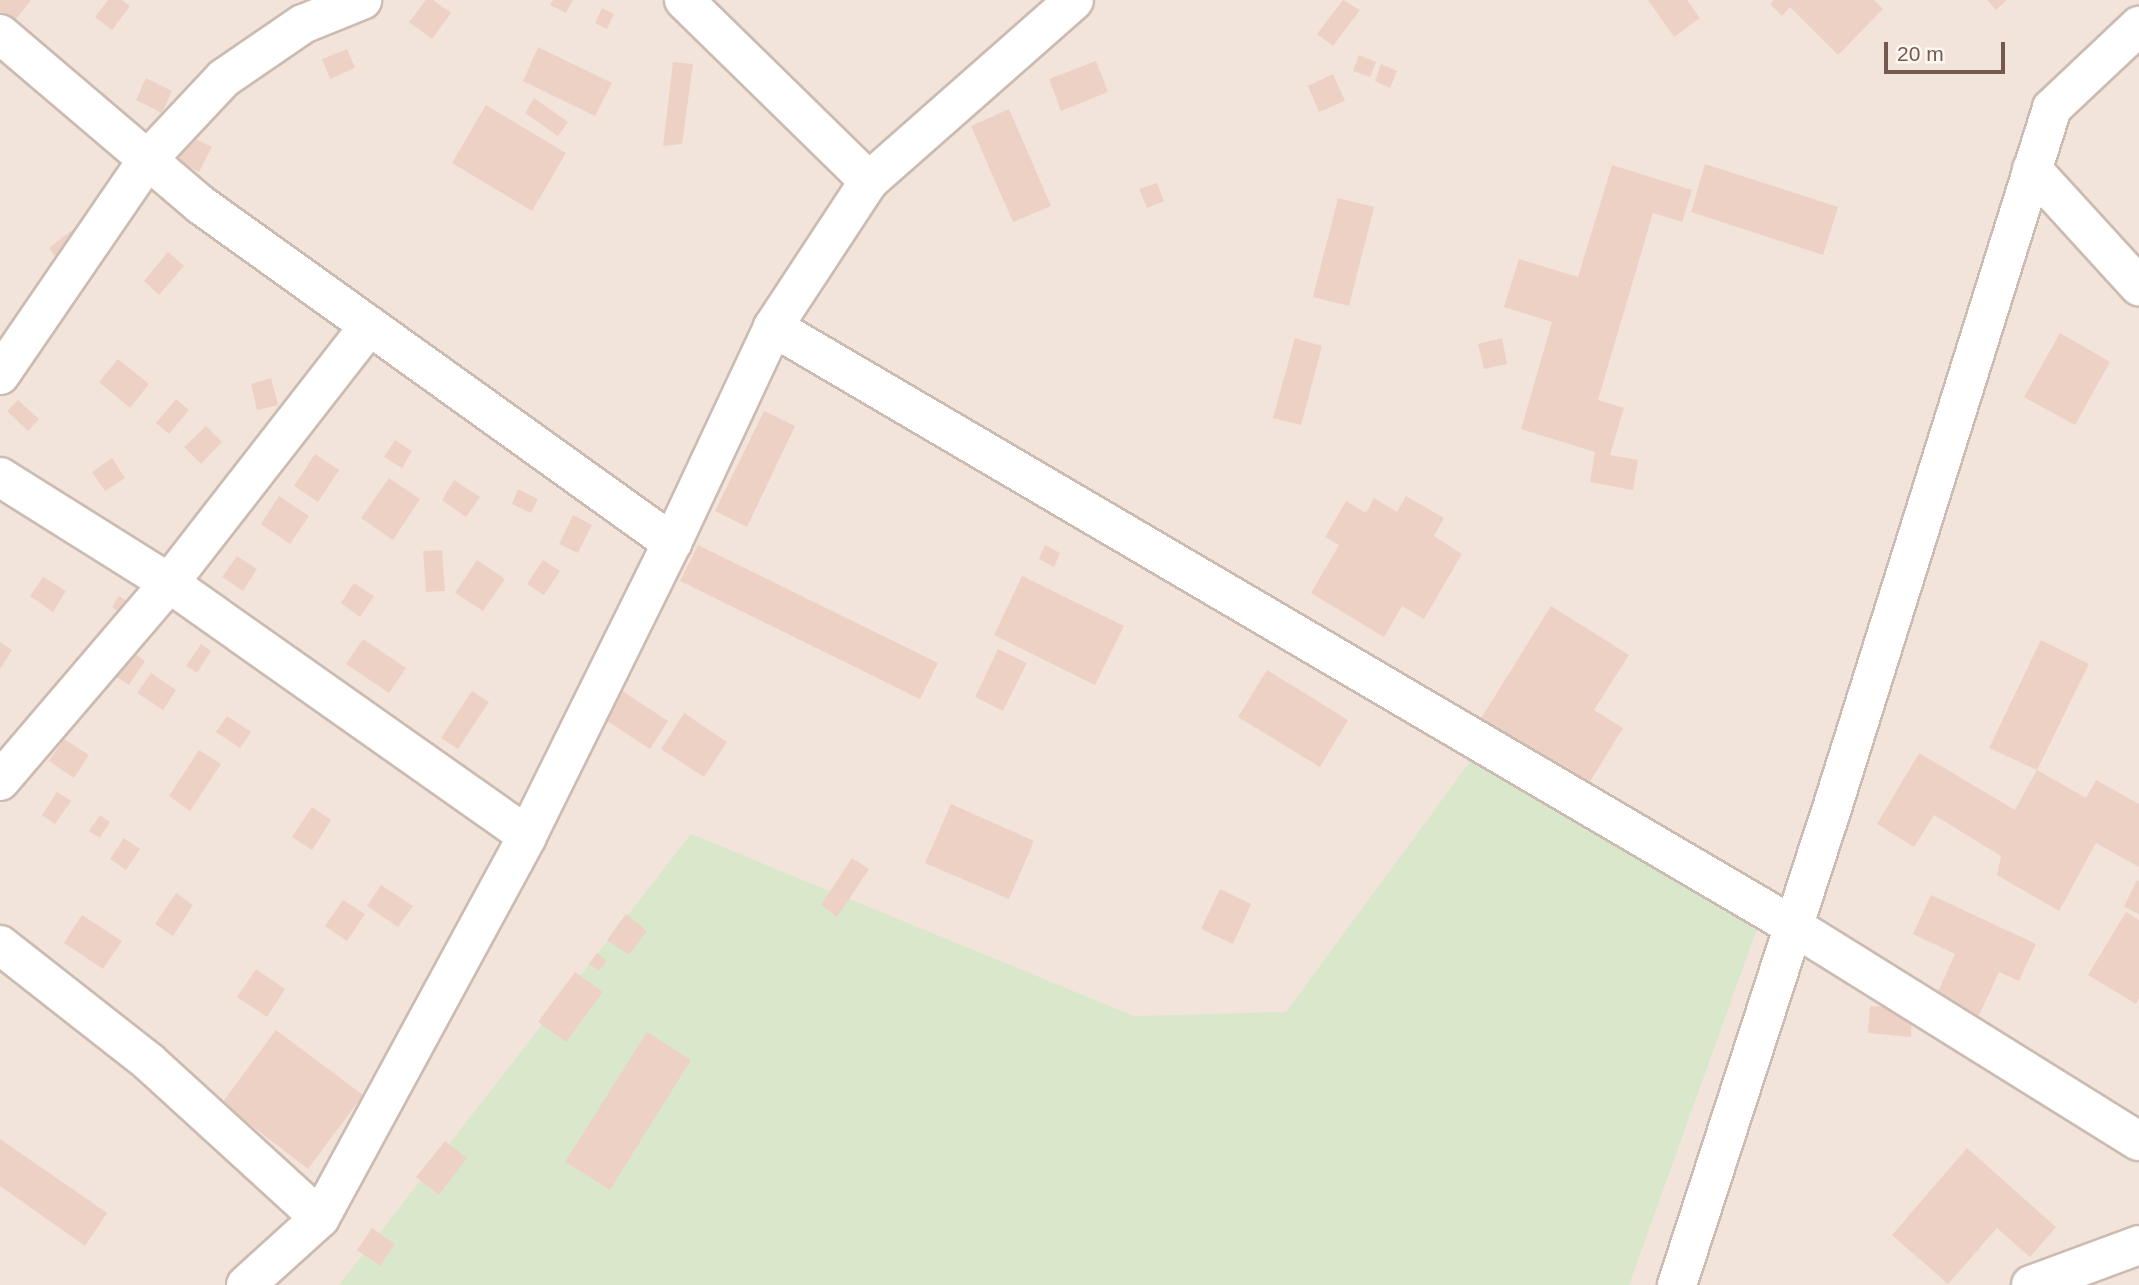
<!DOCTYPE html>
<html>
<head>
<meta charset="utf-8">
<style>
  body { margin:0 }
  #map { position:relative; width:2139px; height:1285px; overflow:hidden; background:#fbf3eb; font-family:Helvetica,sans-serif }
  div>[style] { position:absolute }
  .residential>* { inset:0; background:#f2e4da }
  .green>* { inset:0; background:#d9e8ca }
  .building>* { inset:0; background:#eed1c5 }
  .roads { filter:drop-shadow(2px 0 #ccbbb1) drop-shadow(-2px 0 #ccbbb1) drop-shadow(0 2px #ccbbb1) drop-shadow(0 -2px #ccbbb1) }
  .minor>* { height:38px; margin:-19px; padding:0 19px; transform-origin:19px; border-radius:19px; background:#fff }
  span { translate:-50% -50%; white-space:nowrap; text-align:center; line-height:1.15; -webkit-text-stroke:5px #fef7f1; paint-order:stroke }
  .scale { position:absolute; left:1884px; top:42px; width:121px; height:32px; box-sizing:border-box; border:4px solid #745950; border-top:0; padding-left:9px; font-size:21px; line-height:24px; white-space:nowrap; color:#745950; -webkit-text-stroke:5px #fef7f1; paint-order:stroke }
</style>
</head>
<body>
<div id="map">
  <div class="residential">
    <div style="clip-path:polygon(0 0,2139px 0,2139px 1285px,0 1285px)"></div>
  </div>
  <div class="green">
    <div style="clip-path:polygon(1472px 759px,1758px 926px,1629px 1285px,339px 1285px,691px 834px,1134px 1016px,1286px 1012px)"></div>
  </div>
  <div class="building">
    <div style="clip-path:polygon(0 0,31px 0,12px 24px,0 14px)"></div>
    <div style="clip-path:polygon(108px 0,122px 0,130px 6px,112px 30px,95px 17px)"></div>
    <div style="clip-path:polygon(426px 0,433px 0,451px 13px,432px 39px,409px 22px)"></div>
    <div style="clip-path:polygon(553px 0,573px 0,566px 13px,550px 5px)"></div>
    <div style="clip-path:polygon(1343px 0,1360px 10px,1333px 46px,1317px 34px)"></div>
    <div style="clip-path:polygon(1648px 0,1687px 0,1700px 18px,1674px 37px)"></div>
    <div style="clip-path:polygon(1774px 0,1874px 0,1883px 9px,1838px 55px,1790px 7px,1782px 16px,1770px 4px)"></div>
    <div style="clip-path:polygon(1987px 0,2007px 0,1996px 10px)"></div>
    <div style="clip-path:polygon(602px 8px,614px 14px,607px 29px,595px 23px)"></div>
    <div style="clip-path:polygon(538px 47px,612px 83px,595px 116px,523px 81px)"></div>
    <div style="clip-path:polygon(347px 49px,355px 68px,330px 79px,322px 59px)"></div>
    <div style="clip-path:polygon(1359px 55px,1376px 62px,1370px 77px,1353px 71px)"></div>
    <div style="clip-path:polygon(1096px 61px,1108px 92px,1061px 111px,1049px 79px)"></div>
    <div style="clip-path:polygon(673px 62px,693px 64px,682px 144px,663px 146px)"></div>
    <div style="clip-path:polygon(1381px 64px,1397px 71px,1390px 88px,1375px 81px)"></div>
    <div style="clip-path:polygon(1333px 74px,1345px 101px,1319px 112px,1308px 86px)"></div>
    <div style="clip-path:polygon(146px 78px,172px 91px,162px 113px,136px 100px)"></div>
    <div style="clip-path:polygon(534px 98px,568px 122px,558px 136px,525px 113px)"></div>
    <div style="clip-path:polygon(486px 105px,566px 153px,532px 211px,452px 163px)"></div>
    <div style="clip-path:polygon(1009px 109px,1051px 206px,1013px 222px,971px 126px)"></div>
    <div style="clip-path:polygon(191px 137px,212px 147px,199px 172px,178px 161px)"></div>
    <div style="clip-path:polygon(1705px 164px,1838px 207px,1823px 255px,1691px 212px)"></div>
    <div style="clip-path:polygon(1612px 165px,1692px 190px,1682px 222px,1653px 213px,1598px 400px,1624px 408px,1610px 455px,1638px 460px,1633px 490px,1590px 482px,1595px 452px,1521px 429px,1552px 322px,1504px 307px,1519px 259px,1578px 277px)"></div>
    <div style="clip-path:polygon(1157px 183px,1164px 201px,1147px 208px,1139px 189px)"></div>
    <div style="clip-path:polygon(1338px 198px,1374px 207px,1349px 306px,1313px 297px)"></div>
    <div style="clip-path:polygon(75px 228px,86px 242px,60px 263px,49px 248px)"></div>
    <div style="clip-path:polygon(168px 252px,184px 266px,159px 295px,144px 281px)"></div>
    <div style="clip-path:polygon(2060px 333px,2110px 362px,2075px 425px,2024px 397px)"></div>
    <div style="clip-path:polygon(1295px 338px,1322px 346px,1301px 425px,1273px 418px)"></div>
    <div style="clip-path:polygon(1502px 338px,1507px 364px,1484px 369px,1478px 344px)"></div>
    <div style="clip-path:polygon(118px 359px,149px 384px,130px 408px,99px 382px)"></div>
    <div style="clip-path:polygon(271px 378px,278px 405px,257px 410px,251px 384px)"></div>
    <div style="clip-path:polygon(176px 399px,189px 410px,169px 434px,156px 423px)"></div>
    <div style="clip-path:polygon(18px 400px,39px 419px,28px 431px,7px 411px)"></div>
    <div style="clip-path:polygon(764px 411px,795px 426px,747px 527px,715px 511px)"></div>
    <div style="clip-path:polygon(206px 426px,222px 442px,201px 464px,184px 447px)"></div>
    <div style="clip-path:polygon(395px 440px,412px 451px,402px 468px,384px 457px)"></div>
    <div style="clip-path:polygon(315px 454px,339px 470px,318px 502px,294px 486px)"></div>
    <div style="clip-path:polygon(112px 458px,125px 478px,105px 491px,92px 472px)"></div>
    <div style="clip-path:polygon(389px 478px,420px 499px,393px 540px,361px 518px)"></div>
    <div style="clip-path:polygon(454px 480px,480px 497px,466px 517px,442px 500px)"></div>
    <div style="clip-path:polygon(518px 489px,538px 499px,531px 513px,512px 504px)"></div>
    <div style="clip-path:polygon(279px 496px,309px 516px,290px 544px,261px 524px)"></div>
    <div style="clip-path:polygon(1406px 496px,1444px 518px,1434px 536px,1462px 554px,1424px 619px,1402px 606px,1384px 637px,1311px 593px,1339px 545px,1325px 537px,1346px 501px,1366px 513px,1374px 498px,1397px 512px)"></div>
    <div style="clip-path:polygon(573px 515px,592px 525px,578px 553px,559px 544px)"></div>
    <div style="clip-path:polygon(698px 545px,938px 663px,920px 699px,680px 581px)"></div>
    <div style="clip-path:polygon(1045px 545px,1060px 553px,1054px 567px,1039px 559px)"></div>
    <div style="clip-path:polygon(442px 550px,445px 591px,426px 592px,423px 551px)"></div>
    <div style="clip-path:polygon(237px 556px,257px 569px,243px 591px,222px 577px)"></div>
    <div style="clip-path:polygon(477px 560px,505px 579px,483px 611px,455px 593px)"></div>
    <div style="clip-path:polygon(543px 560px,560px 571px,544px 595px,527px 584px)"></div>
    <div style="clip-path:polygon(1022px 576px,1124px 626px,1095px 685px,994px 635px)"></div>
    <div style="clip-path:polygon(43px 577px,66px 591px,53px 612px,30px 596px)"></div>
    <div style="clip-path:polygon(354px 583px,374px 596px,360px 617px,341px 603px)"></div>
    <div style="clip-path:polygon(119px 596px,136px 607px,129px 619px,112px 607px)"></div>
    <div style="clip-path:polygon(1551px 606px,1629px 655px,1594px 710px,1623px 728px,1586px 788px,1480px 720px)"></div>
    <div style="clip-path:polygon(363px 639px,406px 668px,389px 693px,346px 664px)"></div>
    <div style="clip-path:polygon(2041px 640px,2089px 664px,2037px 770px,1989px 748px)"></div>
    <div style="clip-path:polygon(0 642px,12px 650px,0 669px)"></div>
    <div style="clip-path:polygon(121px 644px,145px 661px,129px 685px,105px 669px)"></div>
    <div style="clip-path:polygon(201px 644px,211px 651px,197px 673px,186px 666px)"></div>
    <div style="clip-path:polygon(998px 649px,1027px 663px,1003px 711px,975px 697px)"></div>
    <div style="clip-path:polygon(1267px 670px,1348px 720px,1320px 767px,1238px 717px)"></div>
    <div style="clip-path:polygon(151px 673px,176px 690px,163px 710px,137px 693px)"></div>
    <div style="clip-path:polygon(613px 685px,668px 721px,650px 749px,595px 713px)"></div>
    <div style="clip-path:polygon(472px 691px,489px 702px,458px 749px,441px 738px)"></div>
    <div style="clip-path:polygon(684px 713px,727px 742px,704px 777px,661px 749px)"></div>
    <div style="clip-path:polygon(227px 716px,251px 732px,240px 748px,216px 732px)"></div>
    <div style="clip-path:polygon(64px 739px,89px 755px,74px 778px,49px 761px)"></div>
    <div style="clip-path:polygon(199px 750px,221px 764px,190px 811px,169px 796px)"></div>
    <div style="clip-path:polygon(1919px 753px,2015px 810px,2037px 770px,2086px 798px,2096px 780px,2139px 804px,2139px 867px,2096px 843px,2059px 911px,1997px 875px,2001px 856px,1934px 815px,1914px 847px,1877px 824px)"></div>
    <div style="clip-path:polygon(57px 792px,71px 801px,55px 824px,42px 815px)"></div>
    <div style="clip-path:polygon(951px 804px,1034px 841px,1009px 899px,925px 863px)"></div>
    <div style="clip-path:polygon(312px 807px,331px 820px,312px 850px,292px 837px)"></div>
    <div style="clip-path:polygon(100px 815px,110px 822px,100px 838px,89px 831px)"></div>
    <div style="clip-path:polygon(124px 838px,140px 849px,126px 870px,110px 859px)"></div>
    <div style="clip-path:polygon(852px 858px,869px 869px,837px 917px,821px 905px)"></div>
    <div style="clip-path:polygon(2137px 880px,2139px 881px,2139px 914px,2124px 907px)"></div>
    <div style="clip-path:polygon(381px 885px,413px 906px,398px 927px,367px 906px)"></div>
    <div style="clip-path:polygon(1220px 889px,1251px 904px,1233px 944px,1201px 929px)"></div>
    <div style="clip-path:polygon(176px 893px,193px 905px,173px 936px,155px 924px)"></div>
    <div style="clip-path:polygon(1931px 895px,2036px 944px,2019px 981px,1999px 972px,1975px 1024px,1933px 1003px,1955px 954px,1913px 934px)"></div>
    <div style="clip-path:polygon(343px 900px,365px 914px,347px 941px,325px 926px)"></div>
    <div style="clip-path:polygon(2126px 912px,2139px 920px,2139px 998px,2136px 1004px,2088px 975px)"></div>
    <div style="clip-path:polygon(626px 914px,647px 931px,629px 955px,607px 940px)"></div>
    <div style="clip-path:polygon(82px 915px,122px 941px,103px 969px,64px 943px)"></div>
    <div style="clip-path:polygon(597px 953px,607px 961px,599px 971px,589px 964px)"></div>
    <div style="clip-path:polygon(256px 969px,285px 989px,267px 1017px,237px 997px)"></div>
    <div style="clip-path:polygon(575px 972px,603px 992px,566px 1042px,538px 1022px)"></div>
    <div style="clip-path:polygon(1870px 1006px,1912px 1008px,1911px 1037px,1868px 1033px)"></div>
    <div style="clip-path:polygon(276px 1030px,363px 1095px,308px 1169px,222px 1103px)"></div>
    <div style="clip-path:polygon(647px 1032px,691px 1060px,610px 1190px,565px 1162px)"></div>
    <div style="clip-path:polygon(0 1139px,107px 1213px,85px 1246px,0 1186px)"></div>
    <div style="clip-path:polygon(445px 1141px,467px 1158px,439px 1195px,416px 1177px)"></div>
    <div style="clip-path:polygon(1967px 1148px,2056px 1227px,2030px 1257px,1997px 1228px,1948px 1284px,1892px 1235px)"></div>
    <div style="clip-path:polygon(372px 1228px,395px 1244px,380px 1266px,357px 1250px)"></div>
  </div>
  <div class="roads">
    <div class="minor">
      <div style="left:684px;top:0;width:259px;rotate:44.4deg"></div>
      <div style="left:0;top:34px;width:264px;rotate:40.4deg"></div>
      <div style="left:201px;top:205px;width:580px;rotate:35.66deg"></div>
      <div style="left:2032px;top:169px;width:159px;rotate:47.6deg"></div>
      <div style="left:773px;top:327px;width:1183px;rotate:30.42deg"></div>
      <div style="left:1793px;top:926px;width:407px;rotate:31.9deg"></div>
      <div style="left:0;top:375px;width:260px;rotate:-55.6deg"></div>
      <div style="left:147px;top:160px;width:112px;rotate:-46.8deg"></div>
      <div style="left:224px;top:78px;width:96px;rotate:-34.4deg"></div>
      <div style="left:303px;top:24px;width:64px;rotate:-22.1deg"></div>
      <div style="left:0;top:477px;width:199px;rotate:32.1deg"></div>
      <div style="left:169px;top:583px;width:438px;rotate:35.2deg"></div>
      <div style="left:0;top:781px;width:260px;rotate:-49.5deg"></div>
      <div style="left:169px;top:583px;width:326px;rotate:-52.1deg"></div>
      <div style="left:0;top:945px;width:189px;rotate:38.1deg"></div>
      <div style="left:149px;top:1062px;width:231px;rotate:42.4deg"></div>
      <div style="left:246px;top:1285px;width:100px;rotate:-42.2deg"></div>
      <div style="left:320px;top:1218px;width:434px;rotate:-61.5deg"></div>
      <div style="left:527px;top:836px;width:327px;rotate:-63.7deg"></div>
      <div style="left:672px;top:543px;width:238px;rotate:-64.9deg"></div>
      <div style="left:773px;top:327px;width:175px;rotate:-56.7deg"></div>
      <div style="left:869px;top:181px;width:273px;rotate:-41.4deg"></div>
      <div style="left:1677px;top:1285px;width:488px;rotate:-72deg"></div>
      <div style="left:1828px;top:821px;width:747px;rotate:-72.56deg"></div>
      <div style="left:2052px;top:108px;width:120px;rotate:-43.3deg"></div>
      <div style="left:2031px;top:1285px;width:115px;rotate:-20.3deg"></div>
    </div>
  </div>
  <div class="scale">20 m</div>
</div>
</body>
</html>
